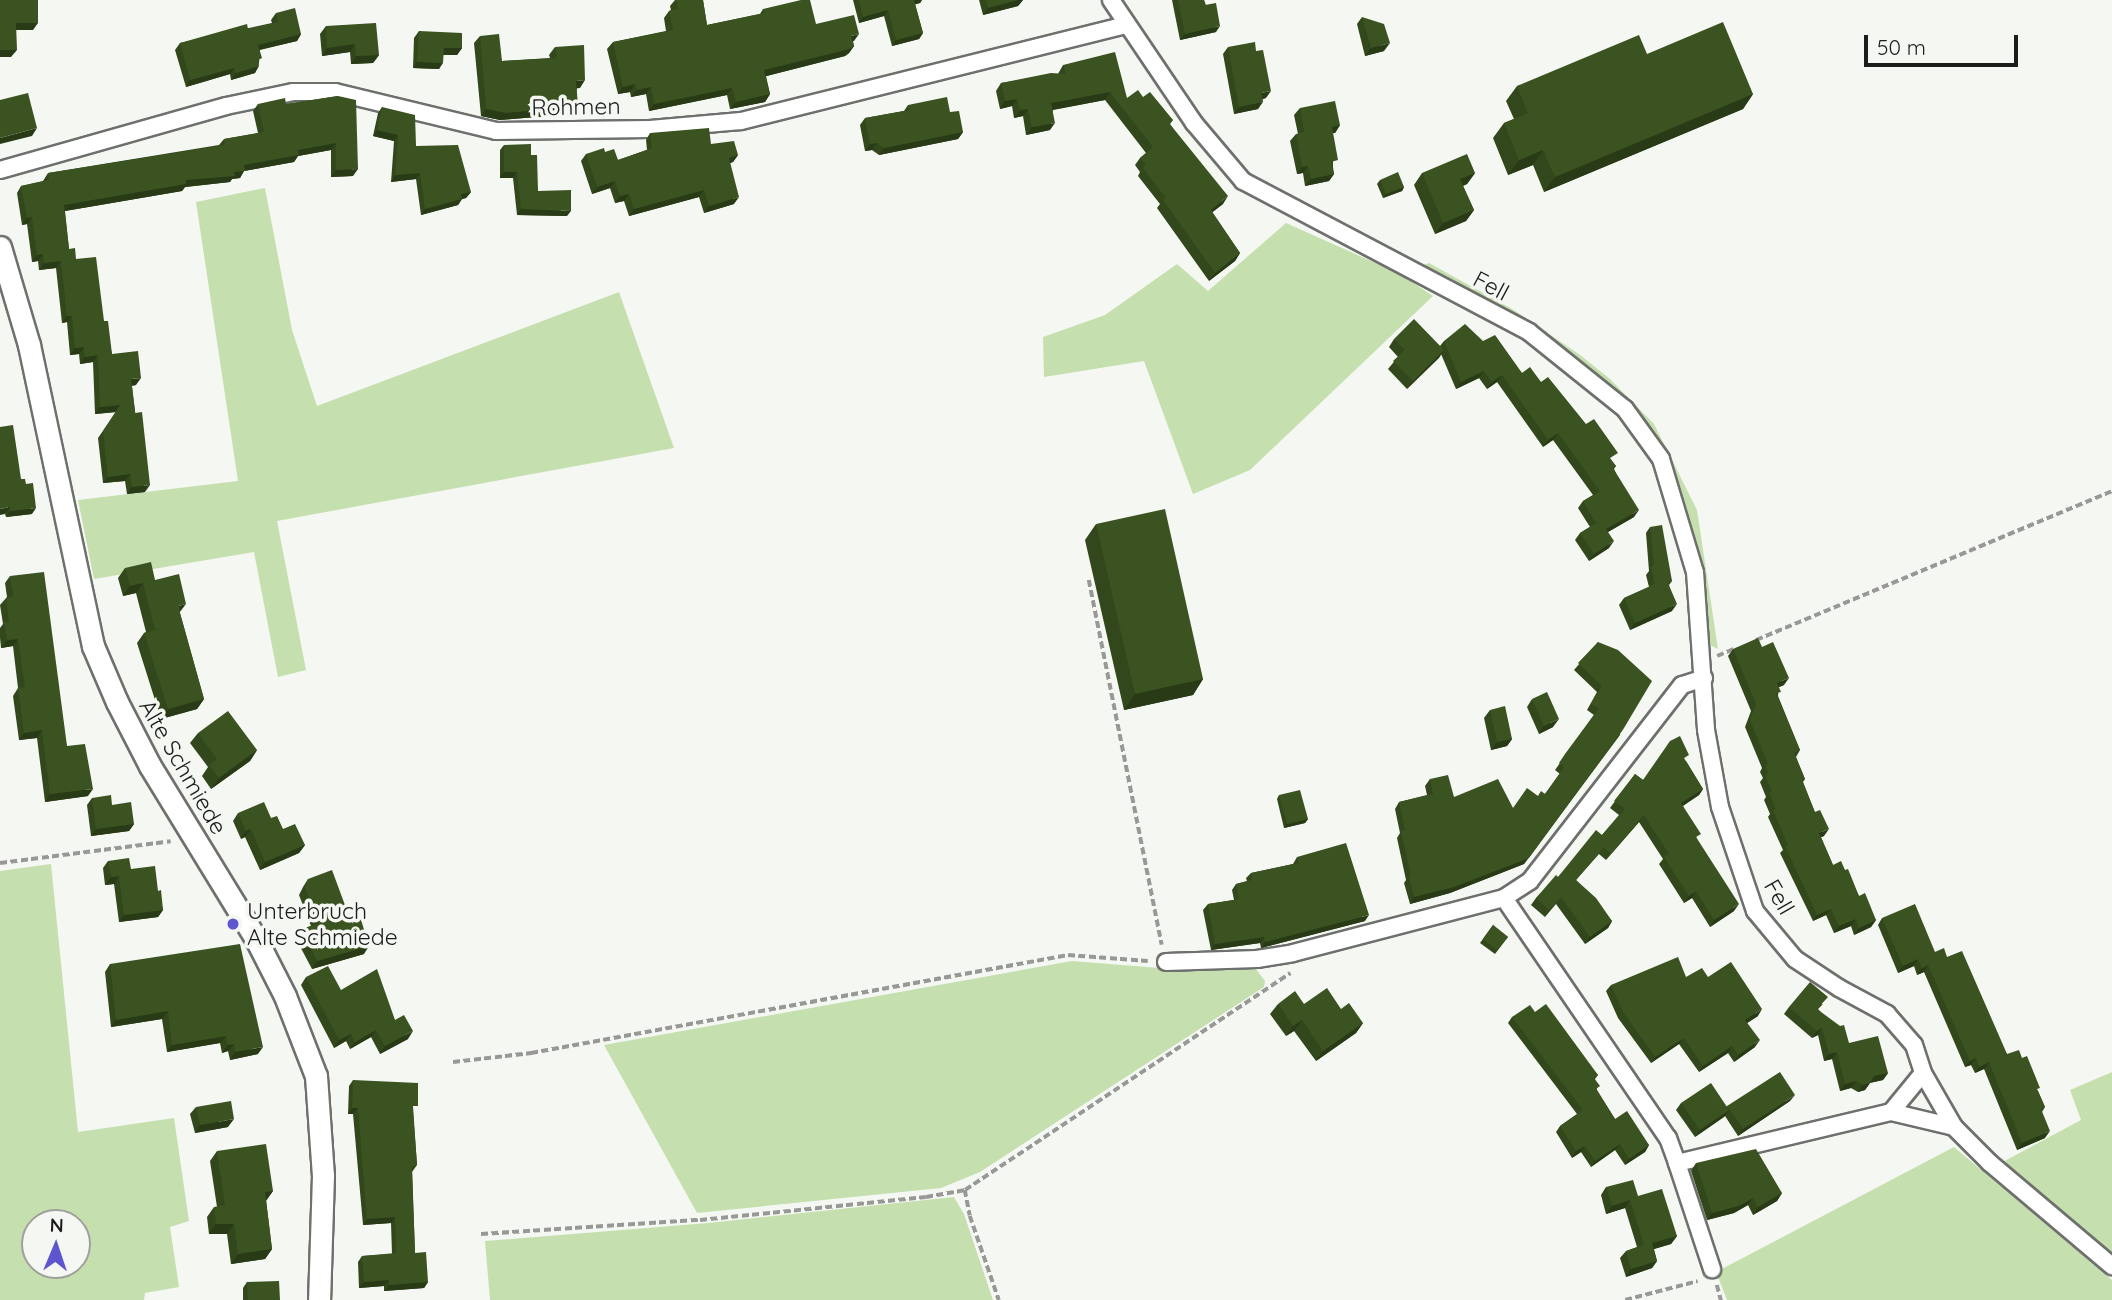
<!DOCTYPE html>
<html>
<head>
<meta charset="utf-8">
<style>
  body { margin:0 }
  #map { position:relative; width:2112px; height:1300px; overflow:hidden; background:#f5f7f3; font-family:Quicksand,sans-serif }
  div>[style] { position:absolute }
  .green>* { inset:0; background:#c5e0ae }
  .path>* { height:3.5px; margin-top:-1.75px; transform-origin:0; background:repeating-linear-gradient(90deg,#989996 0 7px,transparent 0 10.5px) }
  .roads { filter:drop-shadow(2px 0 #6e706d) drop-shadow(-2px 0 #6e706d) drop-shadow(0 2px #6e706d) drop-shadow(0 -2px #6e706d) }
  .minor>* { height:16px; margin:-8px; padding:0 8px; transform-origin:8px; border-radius:8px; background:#fff }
  .tertiary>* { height:21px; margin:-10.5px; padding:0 10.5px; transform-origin:10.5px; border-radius:10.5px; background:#fff }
  .wall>* { inset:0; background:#32471c }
  .shaded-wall>* { inset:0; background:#293a16 }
  .building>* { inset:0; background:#3a5320 }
  .dots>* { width:19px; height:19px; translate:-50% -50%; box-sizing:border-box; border:4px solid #f5f7f3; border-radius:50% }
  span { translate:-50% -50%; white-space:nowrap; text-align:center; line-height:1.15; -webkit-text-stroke:7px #f5f7f3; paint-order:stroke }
  .street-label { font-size:23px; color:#1c1d1b }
  .poi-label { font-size:23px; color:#1c1d1b }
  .left { translate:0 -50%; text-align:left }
  .north { position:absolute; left:21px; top:1209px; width:70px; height:70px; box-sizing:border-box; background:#f5f7f3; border:2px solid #9ea09d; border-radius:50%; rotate:2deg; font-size:19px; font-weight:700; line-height:28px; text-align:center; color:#1c1d1b }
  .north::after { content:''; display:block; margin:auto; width:24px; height:32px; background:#5d56ce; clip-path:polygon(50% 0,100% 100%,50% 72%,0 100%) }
  .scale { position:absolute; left:1864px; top:35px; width:154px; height:32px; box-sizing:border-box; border:4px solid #1c1d1b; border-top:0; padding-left:9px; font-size:21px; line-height:24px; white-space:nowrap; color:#1c1d1b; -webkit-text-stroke:5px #f5f7f3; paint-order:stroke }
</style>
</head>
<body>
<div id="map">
  <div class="green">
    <div style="clip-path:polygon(265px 188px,292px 330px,317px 406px,619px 292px,674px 448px,277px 521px,306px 670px,278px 677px,254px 552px,94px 579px,78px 500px,238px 481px,196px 202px)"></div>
    <div style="clip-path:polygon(1286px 223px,1400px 274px,1433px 296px,1250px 470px,1193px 494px,1144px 361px,1044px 377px,1043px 337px,1105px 315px,1177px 264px,1208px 291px)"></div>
    <div style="clip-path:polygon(1429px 263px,1514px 310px,1580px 355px,1610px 379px,1654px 424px,1697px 510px,1718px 649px,1708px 644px,1696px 561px,1645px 431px,1497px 311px,1421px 266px)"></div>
    <div style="clip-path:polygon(evenodd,51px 864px,78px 1132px,174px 1118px,189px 1221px,170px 1227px,179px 1287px,145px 1293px,144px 1300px,0 1300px,0 871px,51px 864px,35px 1223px,77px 1223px,77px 1265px,35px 1265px,35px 1223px)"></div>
    <div style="clip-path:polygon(1072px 961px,1198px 971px,1256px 969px,1265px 981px,1264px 987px,980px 1172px,941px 1188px,697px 1213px,604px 1045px)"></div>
    <div style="clip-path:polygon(2112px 1072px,2112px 1260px,2001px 1163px,2081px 1120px,2070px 1090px)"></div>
    <div style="clip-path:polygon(1954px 1147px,2112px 1280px,2112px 1300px,1727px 1300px,1716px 1272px)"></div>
    <div style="clip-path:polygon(954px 1197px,964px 1214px,993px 1300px,490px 1300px,485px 1241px,708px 1223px)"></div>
  </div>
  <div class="path">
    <div style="left:1089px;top:580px;width:372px;rotate:78.7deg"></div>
    <div style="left:1756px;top:640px;width:386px;rotate:-22.7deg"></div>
    <div style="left:1717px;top:656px;width:21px;rotate:-23deg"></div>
    <div style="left:0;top:863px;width:172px;rotate:-7.3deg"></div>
    <div style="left:453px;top:1062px;width:79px;rotate:-6.6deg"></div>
    <div style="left:531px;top:1053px;width:546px;rotate:-10.34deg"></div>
    <div style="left:1068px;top:955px;width:80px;rotate:4.3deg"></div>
    <div style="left:965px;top:1190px;width:26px;rotate:79deg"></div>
    <div style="left:970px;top:1216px;width:89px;rotate:71deg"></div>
    <div style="left:481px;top:1234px;width:219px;rotate:-3.7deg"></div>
    <div style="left:700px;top:1220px;width:227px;rotate:-5.8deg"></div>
    <div style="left:926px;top:1197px;width:40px;rotate:-10deg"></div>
    <div style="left:965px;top:1190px;width:391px;rotate:-33.7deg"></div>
    <div style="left:1717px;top:1285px;width:16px;rotate:75deg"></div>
    <div style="left:1625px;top:1300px;width:75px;rotate:-14.6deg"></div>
  </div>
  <div class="roads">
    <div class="minor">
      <div style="left:1111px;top:0;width:148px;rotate:56deg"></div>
      <div style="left:1194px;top:123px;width:76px;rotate:49.8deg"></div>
      <div style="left:1243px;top:181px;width:323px;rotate:27.8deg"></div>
      <div style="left:1529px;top:332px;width:123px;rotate:38.7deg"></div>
      <div style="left:1625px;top:409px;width:62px;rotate:54.2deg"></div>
      <div style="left:1661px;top:459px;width:118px;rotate:73.3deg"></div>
      <div style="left:1695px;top:572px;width:158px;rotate:86deg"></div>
      <div style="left:1706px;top:730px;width:78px;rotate:79.7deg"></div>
      <div style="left:1720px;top:807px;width:110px;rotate:71.4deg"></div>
      <div style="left:1755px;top:911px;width:62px;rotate:50.2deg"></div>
      <div style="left:1795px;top:959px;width:53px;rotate:33.4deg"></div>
      <div style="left:1839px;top:988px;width:55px;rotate:28.4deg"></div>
      <div style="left:1887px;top:1014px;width:41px;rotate:48.9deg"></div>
      <div style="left:1914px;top:1045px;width:29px;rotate:72deg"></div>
      <div style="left:1923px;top:1073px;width:62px;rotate:60.1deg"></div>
      <div style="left:1954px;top:1127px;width:51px;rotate:45deg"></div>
      <div style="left:1990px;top:1163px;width:160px;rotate:40.2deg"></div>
      <div style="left:0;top:170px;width:235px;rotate:-15.8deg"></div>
      <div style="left:226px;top:106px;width:68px;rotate:-11.8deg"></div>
      <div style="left:293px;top:92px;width:42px"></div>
      <div style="left:335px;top:92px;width:166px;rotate:13.6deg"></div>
      <div style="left:496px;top:131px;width:154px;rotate:-0.7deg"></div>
      <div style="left:650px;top:129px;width:91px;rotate:-5deg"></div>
      <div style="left:741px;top:121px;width:397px;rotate:-14deg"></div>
      <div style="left:1704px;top:678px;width:23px;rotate:162deg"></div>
      <div style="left:1682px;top:685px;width:248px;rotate:127.8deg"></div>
      <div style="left:1530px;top:881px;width:31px;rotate:147deg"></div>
      <div style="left:1504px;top:898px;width:291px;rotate:55.7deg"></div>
      <div style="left:1668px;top:1138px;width:27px;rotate:70deg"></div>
      <div style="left:1677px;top:1163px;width:220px;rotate:-13.4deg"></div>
      <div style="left:1891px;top:1112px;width:65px;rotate:13.4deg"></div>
      <div style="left:1166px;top:962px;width:91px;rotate:-1.9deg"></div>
      <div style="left:1257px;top:959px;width:36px;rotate:-9deg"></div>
      <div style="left:1293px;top:953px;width:218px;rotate:-14.6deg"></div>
      <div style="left:1891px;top:1112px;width:50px;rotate:-50.6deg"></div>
      <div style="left:1677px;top:1163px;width:112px;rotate:71.7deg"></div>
    </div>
    <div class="tertiary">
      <div style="left:0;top:247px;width:102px;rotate:73.5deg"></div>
      <div style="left:29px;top:345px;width:308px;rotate:78deg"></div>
      <div style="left:93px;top:646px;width:61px;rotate:66.8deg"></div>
      <div style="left:117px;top:702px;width:72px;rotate:62.7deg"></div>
      <div style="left:150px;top:766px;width:203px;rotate:58.5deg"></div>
      <div style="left:256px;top:939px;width:64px;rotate:63deg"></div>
      <div style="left:285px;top:996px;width:86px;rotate:68.8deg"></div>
      <div style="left:316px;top:1076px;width:99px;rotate:86deg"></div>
      <div style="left:323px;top:1175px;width:125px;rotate:91.8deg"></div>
    </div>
  </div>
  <div class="wall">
    <div style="clip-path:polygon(675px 0,703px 0,707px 25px,760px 14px,763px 9px,816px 24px,854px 41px,853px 41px,854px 46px,849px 53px,845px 56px,766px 76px,770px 94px,765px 102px,730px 109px,727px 95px,649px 111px,646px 94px,631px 97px,630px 92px,618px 94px,607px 49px,613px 42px,666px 31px,664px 18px,669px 11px,671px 10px,670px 6px)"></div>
    <div style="clip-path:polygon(853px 0,922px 0,920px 3px,915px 4px,923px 33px,919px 39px,892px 46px,884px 16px,859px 23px)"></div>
    <div style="clip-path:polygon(979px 0,1023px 0,1018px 6px,983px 15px)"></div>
    <div style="clip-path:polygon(1172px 0,1204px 0,1216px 32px,1180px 40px)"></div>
    <div style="clip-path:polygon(276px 13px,301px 34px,297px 41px,260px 50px,259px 63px,255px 73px,231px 80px,230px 74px,186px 87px,175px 50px,180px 43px,272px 23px,271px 20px)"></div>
    <div style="clip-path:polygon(1362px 17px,1384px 51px,1365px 56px,1357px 24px)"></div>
    <div style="clip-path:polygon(326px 26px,379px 55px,373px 63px,351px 64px,350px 52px,322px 56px,320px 34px)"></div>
    <div style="clip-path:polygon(419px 31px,462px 48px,457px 55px,443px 55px,439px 69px,413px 68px,414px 38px)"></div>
    <div style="clip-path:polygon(480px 36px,502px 61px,550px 58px,549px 55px,555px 47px,580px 88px,577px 88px,573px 114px,500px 120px,481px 116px,474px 43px)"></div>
    <div style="clip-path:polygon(1228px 47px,1266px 98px,1263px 99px,1258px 109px,1234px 114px,1223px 54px)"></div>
    <div style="clip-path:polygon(1647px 54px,1753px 94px,1743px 109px,1544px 192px,1533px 165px,1508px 175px,1493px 138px,1504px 123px,1514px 119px,1506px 101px,1517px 86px)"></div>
    <div style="clip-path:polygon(1063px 65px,1127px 98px,1143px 97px,1173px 120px,1170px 124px,1223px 204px,1212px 212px,1240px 253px,1235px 261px,1209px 281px,1157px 208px,1160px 204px,1138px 176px,1140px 172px,1135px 165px,1140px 158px,1146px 153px,1105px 100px,1053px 110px,1050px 130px,1026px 135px,1023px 116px,1014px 118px,1012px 106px,1000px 109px,996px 91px,1001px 83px,1058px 74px)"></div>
    <div style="clip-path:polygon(338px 96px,353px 176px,331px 177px,331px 150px,298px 156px,294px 162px,244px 171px,240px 178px,232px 179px,230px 182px,185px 187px,182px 191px,65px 211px,69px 249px,76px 259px,104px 321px,112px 354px,136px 385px,132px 386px,145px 492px,127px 494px,125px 481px,103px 483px,98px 438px,116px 412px,95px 414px,93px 362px,80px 364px,79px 354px,70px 355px,67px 322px,62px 323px,56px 268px,39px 270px,38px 261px,32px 262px,27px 224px,22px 225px,17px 193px,21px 186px,43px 181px,48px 173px,219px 145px,224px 139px,258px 133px,253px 111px,258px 104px,286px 104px)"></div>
    <div style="clip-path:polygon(908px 105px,950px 112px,963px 132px,958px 139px,879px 155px,872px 150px,865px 151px,860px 125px,865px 118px,904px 111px)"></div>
    <div style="clip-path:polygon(382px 107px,416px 146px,471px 192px,466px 198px,462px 199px,458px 205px,421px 215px,416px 179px,391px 182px,394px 141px,373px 136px,378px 113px)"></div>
    <div style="clip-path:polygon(1300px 108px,1340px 125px,1335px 133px,1333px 133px,1333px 167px,1334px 174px,1329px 181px,1305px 186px,1303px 173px,1297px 174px,1290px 141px,1296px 134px,1298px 134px,1294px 115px)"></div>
    <div style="clip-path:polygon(650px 133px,711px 144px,738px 155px,733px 162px,730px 163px,734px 204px,704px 213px,699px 197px,629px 216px,624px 201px,615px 203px,610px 188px,592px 194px,581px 161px,586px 154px,605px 152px,618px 160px,647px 150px,646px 140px)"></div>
    <div style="clip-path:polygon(504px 145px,531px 155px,538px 191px,567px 216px,517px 215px,513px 178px,500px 178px,500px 150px)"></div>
    <div style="clip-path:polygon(1422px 173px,1475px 173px,1467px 184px,1463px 186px,1474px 210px,1466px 221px,1435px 234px,1414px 185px)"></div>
    <div style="clip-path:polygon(1380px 180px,1404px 187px,1402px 191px,1383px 198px,1377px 184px)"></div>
    <div style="clip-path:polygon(1394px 339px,1440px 346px,1444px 341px,1483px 341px,1522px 373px,1541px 382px,1616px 466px,1614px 469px,1634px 517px,1608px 532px,1609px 548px,1589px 561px,1575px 540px,1580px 533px,1590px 527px,1578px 508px,1583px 501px,1593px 495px,1553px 440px,1543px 447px,1497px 382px,1487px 389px,1479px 378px,1456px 389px,1441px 354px,1407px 389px,1388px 369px,1398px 357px,1389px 347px)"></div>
    <div style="clip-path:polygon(21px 479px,32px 514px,6px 517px,5px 514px)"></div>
    <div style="clip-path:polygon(1096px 524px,1203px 679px,1193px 695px,1124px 710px,1085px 540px)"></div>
    <div style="clip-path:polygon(1650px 527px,1672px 581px,1669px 585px,1672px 611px,1630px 630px,1619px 605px,1624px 598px,1649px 587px,1646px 575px,1649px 571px,1646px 533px)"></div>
    <div style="clip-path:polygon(125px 568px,155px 580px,180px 613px,204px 699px,197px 709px,161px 719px,137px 643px,144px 633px,146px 632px,136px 593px,123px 596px,118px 578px)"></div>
    <div style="clip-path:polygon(10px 576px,67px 746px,88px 796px,45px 802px,37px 738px,19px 740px,13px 696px,18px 688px,13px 646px,1px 648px,0 638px,0 628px,3px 624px,0 605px,7px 597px,5px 583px)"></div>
    <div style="clip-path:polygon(1598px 642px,1620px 735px,1524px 864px,1450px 893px,1410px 904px,1404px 883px,1406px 880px,1397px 838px,1400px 833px,1395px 809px,1399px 802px,1427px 795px,1425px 786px,1430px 779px,1454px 797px,1513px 808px,1538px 796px,1545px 794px,1560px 774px,1555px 770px,1594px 715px,1587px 710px,1597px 692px,1574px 670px)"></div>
    <div style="clip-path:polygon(1762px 647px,1784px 685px,1779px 687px,1778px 696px,1800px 750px,1796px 757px,1805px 779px,1803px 782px,1824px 836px,1821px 837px,1833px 865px,1845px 870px,1859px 896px,1876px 920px,1871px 927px,1854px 935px,1851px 926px,1834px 933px,1826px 915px,1813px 921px,1780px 853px,1783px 850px,1768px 817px,1770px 814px,1764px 800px,1766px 797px,1760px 782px,1763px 778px,1760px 772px,1762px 768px,1745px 727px,1751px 711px,1728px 656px,1733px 649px)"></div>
    <div style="clip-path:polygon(1532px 699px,1553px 727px,1539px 734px,1527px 707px)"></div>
    <div style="clip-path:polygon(1490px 710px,1512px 739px,1507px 746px,1491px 750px,1484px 718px)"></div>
    <div style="clip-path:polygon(198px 733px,257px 750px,250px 761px,211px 789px,202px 776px,208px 767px,190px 743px)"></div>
    <div style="clip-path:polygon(1686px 761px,1703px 789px,1699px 795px,1683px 806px,1697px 839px,1734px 911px,1710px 927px,1692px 898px,1684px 903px,1659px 864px,1663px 859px,1639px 822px,1606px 860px,1599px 854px,1576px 880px,1612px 921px,1608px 928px,1585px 944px,1556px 904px,1545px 917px,1531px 905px,1536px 898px,1602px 835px,1619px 815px,1610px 808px,1635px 774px,1643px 780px)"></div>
    <div style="clip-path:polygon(1279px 795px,1308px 819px,1305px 823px,1284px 828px,1277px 799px)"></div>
    <div style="clip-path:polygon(92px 798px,112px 805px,134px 824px,129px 831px,91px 836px,87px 805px)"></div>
    <div style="clip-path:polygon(238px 813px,271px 818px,283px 829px,305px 845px,299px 853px,260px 870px,245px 837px,241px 839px,233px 821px)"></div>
    <div style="clip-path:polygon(1297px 857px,1365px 921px,1261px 948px,1260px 943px,1211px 950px,1203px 910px,1208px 904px,1234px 900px,1232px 890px,1236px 884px,1247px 881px,1246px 878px,1251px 873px,1293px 864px)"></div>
    <div style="clip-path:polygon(108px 861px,131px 869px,158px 891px,163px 910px,158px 917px,119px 922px,114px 884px,105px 885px,103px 868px)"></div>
    <div style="clip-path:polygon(308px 879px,349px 916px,364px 954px,312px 969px,295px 937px,301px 929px,311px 926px,299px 895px,303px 887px)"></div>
    <div style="clip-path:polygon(1882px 918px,1935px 952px,1947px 957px,2007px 1054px,2038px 1091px,2045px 1107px,2042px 1112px,2045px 1138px,2017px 1150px,1984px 1069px,1975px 1073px,1971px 1065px,1965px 1067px,1924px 972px,1917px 975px,1914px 966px,1898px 973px,1878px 925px)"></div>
    <div style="clip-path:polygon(1493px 925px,1508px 937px,1495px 954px,1480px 943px)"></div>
    <div style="clip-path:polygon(110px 964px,258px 1054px,230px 1060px,228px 1051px,222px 1053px,220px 1043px,167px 1052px,162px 1019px,111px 1027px,105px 972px)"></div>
    <div style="clip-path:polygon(306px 977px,341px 990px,395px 1020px,408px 1039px,380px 1054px,371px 1037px,350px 1049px,346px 1041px,334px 1048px,301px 985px)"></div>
    <div style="clip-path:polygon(1686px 977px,1708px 977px,1758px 1016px,1747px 1023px,1755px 1047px,1734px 1062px,1728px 1053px,1699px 1072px,1679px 1044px,1651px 1063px,1618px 1018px,1606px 991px,1611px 985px)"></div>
    <div style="clip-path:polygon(1278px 1004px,1304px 1004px,1363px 1023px,1356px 1033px,1316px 1061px,1294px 1031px,1286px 1036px,1270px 1014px)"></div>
    <div style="clip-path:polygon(1823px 1004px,1818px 1009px,1849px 1043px,1888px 1073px,1883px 1080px,1870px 1083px,1865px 1090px,1858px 1092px,1851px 1088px,1840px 1091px,1832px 1059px,1824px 1061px,1818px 1035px,1812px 1038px,1784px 1014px,1789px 1007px)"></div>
    <div style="clip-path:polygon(1535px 1012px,1598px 1075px,1595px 1079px,1597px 1090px,1615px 1119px,1649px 1145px,1645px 1152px,1625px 1165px,1615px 1150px,1591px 1167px,1581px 1152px,1572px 1158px,1556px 1132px,1560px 1126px,1577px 1114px,1508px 1023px,1512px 1017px)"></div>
    <div style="clip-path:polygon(353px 1080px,413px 1112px,417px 1165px,412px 1172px,415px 1253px,428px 1282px,424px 1288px,384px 1291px,384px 1286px,359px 1288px,358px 1262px,362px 1256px,392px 1254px,391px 1223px,363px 1225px,353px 1114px,348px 1114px,349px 1086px)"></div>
    <div style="clip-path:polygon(1790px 1101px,1738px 1136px,1725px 1116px,1695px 1137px,1676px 1110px,1681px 1103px,1726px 1107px,1727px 1106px)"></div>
    <div style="clip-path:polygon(196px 1107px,228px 1127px,195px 1133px,190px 1114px)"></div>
    <div style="clip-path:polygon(217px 1151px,273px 1191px,266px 1200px,272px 1249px,265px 1259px,231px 1264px,227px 1234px,209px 1234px,207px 1217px,214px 1207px,217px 1207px,210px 1161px)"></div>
    <div style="clip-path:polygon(1696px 1163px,1782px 1193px,1777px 1201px,1753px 1215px,1748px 1205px,1734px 1213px,1707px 1220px,1691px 1171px)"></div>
    <div style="clip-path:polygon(1606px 1187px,1638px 1196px,1677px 1236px,1671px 1244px,1654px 1249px,1657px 1261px,1652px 1268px,1626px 1277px,1620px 1258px,1626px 1251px,1637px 1247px,1625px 1208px,1606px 1214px,1601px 1195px)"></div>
    <div style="clip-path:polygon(247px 1282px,280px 1300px,243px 1300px,243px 1288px)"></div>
  </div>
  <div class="shaded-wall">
    <div style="clip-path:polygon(914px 0,922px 0,920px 3px,910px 6px)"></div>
    <div style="clip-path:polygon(1018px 0,1023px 0,1018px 6px,983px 15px,988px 8px)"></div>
    <div style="clip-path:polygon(888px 10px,884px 16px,859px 23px,863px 17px)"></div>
    <div style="clip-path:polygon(16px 23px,38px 23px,33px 30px,11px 30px)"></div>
    <div style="clip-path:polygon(1220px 26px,1216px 32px,1180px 40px,1185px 34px)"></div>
    <div style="clip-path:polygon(923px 33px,919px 39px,892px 46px,896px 40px)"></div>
    <div style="clip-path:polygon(301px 34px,297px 41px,253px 51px,258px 45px)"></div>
    <div style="clip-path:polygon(859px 34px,854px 41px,846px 43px,851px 36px)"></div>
    <div style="clip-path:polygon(1390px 43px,1384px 51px,1365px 56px,1371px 48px)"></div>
    <div style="clip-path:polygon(355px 44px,350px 52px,322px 56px,327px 48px)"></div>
    <div style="clip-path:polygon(854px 46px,849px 53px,845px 56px,759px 78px,764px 70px)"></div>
    <div style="clip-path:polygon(444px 48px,462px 48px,457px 55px,439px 54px)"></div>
    <div style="clip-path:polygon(0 50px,17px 50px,11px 57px,0 57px)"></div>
    <div style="clip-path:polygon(379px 55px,373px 63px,351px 64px,356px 56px)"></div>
    <div style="clip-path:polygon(417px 62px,443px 63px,439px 69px,413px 68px)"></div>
    <div style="clip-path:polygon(259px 66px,255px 73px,231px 80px,236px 73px)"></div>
    <div style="clip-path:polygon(234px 68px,230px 74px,186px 87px,190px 80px)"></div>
    <div style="clip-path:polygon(585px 80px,580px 88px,571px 89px,576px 81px)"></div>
    <div style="clip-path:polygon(635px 84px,630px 92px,618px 94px,623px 87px)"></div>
    <div style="clip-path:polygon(651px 87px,646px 94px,631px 97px,637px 90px)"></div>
    <div style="clip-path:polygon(732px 88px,727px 95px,649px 111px,654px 104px)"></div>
    <div style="clip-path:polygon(1271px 91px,1266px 98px,1257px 100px,1261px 93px)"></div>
    <div style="clip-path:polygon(1110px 92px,1105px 100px,1046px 111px,1051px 103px)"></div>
    <div style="clip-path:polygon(770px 94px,765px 102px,730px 109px,736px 102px)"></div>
    <div style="clip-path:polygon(1753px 94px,1743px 109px,1544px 192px,1555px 177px)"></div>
    <div style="clip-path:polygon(1017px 99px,1012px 106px,1000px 109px,1005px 101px)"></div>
    <div style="clip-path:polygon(1263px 102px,1258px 109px,1234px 114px,1239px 107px)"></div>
    <div style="clip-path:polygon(578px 106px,573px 114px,500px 120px,481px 116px,486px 109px)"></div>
    <div style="clip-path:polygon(1028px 109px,1023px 116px,1014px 118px,1020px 110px)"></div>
    <div style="clip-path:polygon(1055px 123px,1050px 130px,1026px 135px,1032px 127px)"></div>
    <div style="clip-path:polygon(1340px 125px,1335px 133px,1326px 134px,1332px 127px)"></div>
    <div style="clip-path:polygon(37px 128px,32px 136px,0 144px,0 138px)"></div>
    <div style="clip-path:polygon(377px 130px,398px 135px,394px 141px,373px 136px)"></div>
    <div style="clip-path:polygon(963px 132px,958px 139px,879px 155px,884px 148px)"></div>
    <div style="clip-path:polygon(336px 143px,331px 150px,298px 156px,294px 162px,244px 171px,240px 178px,232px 179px,230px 182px,185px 187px,182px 191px,59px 212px,64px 205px,186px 180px,234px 172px,244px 165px,298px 150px)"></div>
    <div style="clip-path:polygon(877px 143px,872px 150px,865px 151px,870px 144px)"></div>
    <div style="clip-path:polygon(1543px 150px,1533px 165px,1508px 175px,1519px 160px)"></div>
    <div style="clip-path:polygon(738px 155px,733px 162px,724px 165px,729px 158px)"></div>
    <div style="clip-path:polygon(1308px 166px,1303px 173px,1297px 174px,1302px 167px)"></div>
    <div style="clip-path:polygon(358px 169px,353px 176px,331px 177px,336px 170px)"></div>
    <div style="clip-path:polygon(504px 172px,517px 172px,513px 178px,500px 178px)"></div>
    <div style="clip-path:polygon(420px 173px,416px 179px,391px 182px,395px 175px)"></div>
    <div style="clip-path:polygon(1475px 173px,1467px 184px,1452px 190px,1460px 179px)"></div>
    <div style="clip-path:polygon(1334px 174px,1329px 181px,1305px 186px,1311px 179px)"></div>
    <div style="clip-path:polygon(615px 181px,610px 188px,592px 194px,597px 187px)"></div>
    <div style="clip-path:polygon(1404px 187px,1402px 191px,1383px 198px,1386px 194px)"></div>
    <div style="clip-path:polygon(704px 190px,699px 197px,629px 216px,634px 209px)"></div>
    <div style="clip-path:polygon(471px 192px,466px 198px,462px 199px,458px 205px,421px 215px,425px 209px,461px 194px)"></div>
    <div style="clip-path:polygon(629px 194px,624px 201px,615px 203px,620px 196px)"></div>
    <div style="clip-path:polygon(1228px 196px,1223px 204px,1205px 218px,1211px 210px)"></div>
    <div style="clip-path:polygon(739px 197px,734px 204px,704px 213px,709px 206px)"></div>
    <div style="clip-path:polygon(521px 209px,571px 211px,567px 216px,517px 215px)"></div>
    <div style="clip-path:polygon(1474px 210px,1466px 221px,1435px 234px,1443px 223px)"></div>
    <div style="clip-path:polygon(32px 217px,27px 224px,22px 225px,27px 218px)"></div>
    <div style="clip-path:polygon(1240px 253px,1235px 261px,1209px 281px,1215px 273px)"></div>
    <div style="clip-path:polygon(43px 254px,38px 261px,32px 262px,37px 255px)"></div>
    <div style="clip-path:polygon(61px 261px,56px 268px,39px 270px,44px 263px)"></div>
    <div style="clip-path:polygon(67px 316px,72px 316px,67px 322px,62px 323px)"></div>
    <div style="clip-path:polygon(84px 347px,79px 354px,70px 355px,75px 348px)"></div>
    <div style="clip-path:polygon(1444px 350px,1439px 358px,1407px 389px,1413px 381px)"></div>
    <div style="clip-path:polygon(98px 355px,93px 362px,80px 364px,85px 357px)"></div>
    <div style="clip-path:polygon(1484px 371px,1479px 378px,1456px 389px,1461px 382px)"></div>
    <div style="clip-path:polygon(1502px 375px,1497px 382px,1487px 389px,1492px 382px)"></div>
    <div style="clip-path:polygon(141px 378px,136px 385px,126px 386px,131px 379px)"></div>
    <div style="clip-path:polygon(120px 405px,116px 412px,95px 414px,100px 407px)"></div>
    <div style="clip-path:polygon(1558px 433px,1553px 440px,1543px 447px,1548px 440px)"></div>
    <div style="clip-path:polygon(130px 474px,125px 481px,103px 483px,108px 477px)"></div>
    <div style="clip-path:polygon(150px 485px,145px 492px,127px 494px,132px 487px)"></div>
    <div style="clip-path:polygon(10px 507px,5px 514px,0 515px,0 509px)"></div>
    <div style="clip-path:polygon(36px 508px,32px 514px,6px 517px,10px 511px)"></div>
    <div style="clip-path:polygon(1639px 510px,1634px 517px,1601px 536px,1606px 529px)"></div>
    <div style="clip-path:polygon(1614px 541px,1609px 548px,1589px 561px,1594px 554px)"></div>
    <div style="clip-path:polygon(143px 583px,136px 593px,123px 596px,130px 586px)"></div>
    <div style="clip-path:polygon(186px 604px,179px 613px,178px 606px)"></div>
    <div style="clip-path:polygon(1677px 604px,1672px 611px,1630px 630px,1635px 623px)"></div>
    <div style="clip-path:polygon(18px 639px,13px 646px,1px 648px,7px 640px)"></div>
    <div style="clip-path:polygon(1789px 678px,1784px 685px,1772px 690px,1777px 683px)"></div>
    <div style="clip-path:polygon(1203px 679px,1193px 695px,1124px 710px,1135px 694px)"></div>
    <div style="clip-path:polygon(204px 699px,197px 709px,161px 719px,168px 709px)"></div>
    <div style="clip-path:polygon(1559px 719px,1553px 727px,1539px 734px,1544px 726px)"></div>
    <div style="clip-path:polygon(1624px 728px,1524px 864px,1450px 893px,1410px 904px,1414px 897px,1454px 887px)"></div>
    <div style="clip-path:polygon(42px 730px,37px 738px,19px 740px,24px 733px)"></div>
    <div style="clip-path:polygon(1512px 739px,1507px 746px,1491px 750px,1497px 742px)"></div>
    <div style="clip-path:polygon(257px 750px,250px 761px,211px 789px,219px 778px)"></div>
    <div style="clip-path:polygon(93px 789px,88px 796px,45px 802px,50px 794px)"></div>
    <div style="clip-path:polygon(1703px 789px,1699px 795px,1676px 810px,1681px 803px)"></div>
    <div style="clip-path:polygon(1644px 815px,1639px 822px,1606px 860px,1611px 854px)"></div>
    <div style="clip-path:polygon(1308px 819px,1305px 823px,1284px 828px,1287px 824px)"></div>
    <div style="clip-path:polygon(134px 824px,129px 831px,91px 836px,96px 829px)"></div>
    <div style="clip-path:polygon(251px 829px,245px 837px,241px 839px,246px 831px)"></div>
    <div style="clip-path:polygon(1829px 829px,1824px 836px,1814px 840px,1819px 833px)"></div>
    <div style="clip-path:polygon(305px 845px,299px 853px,260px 870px,265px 862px)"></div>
    <div style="clip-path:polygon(119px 876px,114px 884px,105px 885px,111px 877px)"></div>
    <div style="clip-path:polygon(1696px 891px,1692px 898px,1684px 903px,1689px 896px)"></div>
    <div style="clip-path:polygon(1739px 904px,1734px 911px,1710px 927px,1714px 920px)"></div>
    <div style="clip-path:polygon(1831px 909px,1826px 915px,1813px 921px,1817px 915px)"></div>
    <div style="clip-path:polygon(163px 910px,158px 917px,119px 922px,124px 915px)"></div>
    <div style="clip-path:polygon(1369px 915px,1365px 921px,1261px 948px,1265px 942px)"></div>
    <div style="clip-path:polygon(1856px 919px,1851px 926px,1834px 933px,1839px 926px)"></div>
    <div style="clip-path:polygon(1876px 920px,1871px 927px,1854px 935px,1859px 928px)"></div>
    <div style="clip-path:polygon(1612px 921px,1608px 928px,1585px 944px,1590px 937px)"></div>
    <div style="clip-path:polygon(1264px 937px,1260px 943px,1211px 950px,1215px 944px)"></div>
    <div style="clip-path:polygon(369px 946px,364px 954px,312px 969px,317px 961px)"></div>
    <div style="clip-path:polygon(1918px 959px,1914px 966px,1898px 973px,1903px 966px)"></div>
    <div style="clip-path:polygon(1928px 965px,1924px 972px,1917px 975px,1922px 968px)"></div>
    <div style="clip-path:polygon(1762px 1009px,1758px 1016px,1741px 1027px,1745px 1020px)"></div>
    <div style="clip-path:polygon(168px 1011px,162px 1019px,111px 1027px,116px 1020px)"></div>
    <div style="clip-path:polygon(1302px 1020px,1294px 1031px,1286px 1036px,1293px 1026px)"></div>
    <div style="clip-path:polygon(1363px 1023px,1356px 1033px,1316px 1061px,1323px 1051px)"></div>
    <div style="clip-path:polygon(1822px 1028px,1818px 1035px,1812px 1038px,1817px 1031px)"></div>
    <div style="clip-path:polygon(376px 1030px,371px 1037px,350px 1049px,355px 1042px)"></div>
    <div style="clip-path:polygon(413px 1031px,408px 1039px,380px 1054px,385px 1046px)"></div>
    <div style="clip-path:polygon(351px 1034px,346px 1041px,334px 1048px,339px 1040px)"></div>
    <div style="clip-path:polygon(226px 1036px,220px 1043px,167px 1052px,172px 1045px)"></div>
    <div style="clip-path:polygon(1684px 1038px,1679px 1044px,1651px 1063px,1655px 1057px)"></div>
    <div style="clip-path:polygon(1760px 1040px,1755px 1047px,1734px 1062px,1738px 1055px)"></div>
    <div style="clip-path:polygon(234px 1044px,228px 1051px,222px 1053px,228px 1045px)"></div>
    <div style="clip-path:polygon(1732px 1046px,1728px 1053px,1699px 1072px,1703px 1066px)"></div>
    <div style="clip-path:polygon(263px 1047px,258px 1054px,230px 1060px,235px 1052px)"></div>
    <div style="clip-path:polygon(1837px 1052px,1832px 1059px,1824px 1061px,1829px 1054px)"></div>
    <div style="clip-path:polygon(1976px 1058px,1971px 1065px,1965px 1067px,1970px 1061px)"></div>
    <div style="clip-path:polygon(1989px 1062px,1984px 1069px,1975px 1073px,1979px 1067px)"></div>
    <div style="clip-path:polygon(1888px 1073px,1883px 1080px,1869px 1083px,1874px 1076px)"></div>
    <div style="clip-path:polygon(1856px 1081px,1851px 1088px,1840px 1091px,1845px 1084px)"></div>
    <div style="clip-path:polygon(1870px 1083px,1865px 1090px,1858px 1092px,1863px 1085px)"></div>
    <div style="clip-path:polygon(1795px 1095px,1790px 1101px,1738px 1136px,1743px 1129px)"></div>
    <div style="clip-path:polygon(352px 1108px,358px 1108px,353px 1114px,348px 1114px)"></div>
    <div style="clip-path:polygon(1729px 1110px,1724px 1117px,1695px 1137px,1700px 1130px)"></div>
    <div style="clip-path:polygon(234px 1119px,228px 1127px,195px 1133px,200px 1125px)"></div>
    <div style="clip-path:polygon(2050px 1131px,2045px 1138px,2017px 1150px,2022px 1143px)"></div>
    <div style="clip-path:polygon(1620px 1144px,1615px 1150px,1591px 1167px,1595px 1161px)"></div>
    <div style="clip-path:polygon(1649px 1145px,1645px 1152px,1625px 1165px,1629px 1159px)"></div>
    <div style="clip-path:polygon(1585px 1146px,1581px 1152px,1572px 1158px,1576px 1151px)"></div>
    <div style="clip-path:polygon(273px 1191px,266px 1201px,265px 1192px)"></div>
    <div style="clip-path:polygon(1782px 1193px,1777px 1201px,1753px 1215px,1758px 1207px)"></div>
    <div style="clip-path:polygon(1753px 1198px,1748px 1205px,1734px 1213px,1707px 1220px,1712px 1213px)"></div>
    <div style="clip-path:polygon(1630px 1200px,1625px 1208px,1606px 1214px,1612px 1206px)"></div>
    <div style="clip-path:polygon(395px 1217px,391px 1223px,363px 1225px,367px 1219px)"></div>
    <div style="clip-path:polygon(216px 1224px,234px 1224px,227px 1234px,209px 1234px)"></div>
    <div style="clip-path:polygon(1677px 1236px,1671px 1244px,1647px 1251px,1652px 1243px)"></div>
    <div style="clip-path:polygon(272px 1249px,265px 1259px,231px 1264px,238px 1254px)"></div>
    <div style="clip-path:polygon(1657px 1261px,1652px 1268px,1626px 1277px,1631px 1269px)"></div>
    <div style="clip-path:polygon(389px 1280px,384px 1286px,359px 1288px,364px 1282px)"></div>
    <div style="clip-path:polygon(428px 1282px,424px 1288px,384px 1291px,389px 1285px)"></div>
  </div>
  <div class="building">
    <div style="clip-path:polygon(0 0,38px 0,38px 23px,16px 23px,17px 50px,0 50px)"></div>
    <div style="clip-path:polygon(676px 0,703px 0,707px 25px,764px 13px,763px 9px,801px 0,810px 0,816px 24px,854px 15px,859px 34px,851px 36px,854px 46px,850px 49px,764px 70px,770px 94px,736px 102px,732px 88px,654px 104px,651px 87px,637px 90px,635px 84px,623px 87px,613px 42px,673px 30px,669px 11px,678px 9px)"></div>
    <div style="clip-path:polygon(859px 0,914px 0,923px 33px,896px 40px,888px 10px,863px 17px)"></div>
    <div style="clip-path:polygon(986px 0,1018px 0,988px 8px)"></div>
    <div style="clip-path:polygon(1178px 0,1204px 0,1205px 5px,1216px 3px,1220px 26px,1185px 34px)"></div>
    <div style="clip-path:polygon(295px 8px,301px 34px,258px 45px,262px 58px,258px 60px,259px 66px,236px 73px,234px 68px,190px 80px,180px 43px,247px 24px,248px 29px,278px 22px,276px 13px)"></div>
    <div style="clip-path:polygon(1362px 17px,1384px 24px,1390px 43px,1371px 48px)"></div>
    <div style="clip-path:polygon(1723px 22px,1753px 94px,1555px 177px,1543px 150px,1519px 160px,1504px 123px,1528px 113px,1517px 86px,1639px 35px,1647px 54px)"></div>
    <div style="clip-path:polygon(376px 23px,379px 55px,356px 56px,355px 44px,327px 48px,326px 26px)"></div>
    <div style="clip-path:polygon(419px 31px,462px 33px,462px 48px,444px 48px,443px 63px,417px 62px)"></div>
    <div style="clip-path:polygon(499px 34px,502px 61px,557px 58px,555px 47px,584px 45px,585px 80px,576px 81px,578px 106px,506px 113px,486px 109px,480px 36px)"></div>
    <div style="clip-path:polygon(1255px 42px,1256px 51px,1263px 50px,1271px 91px,1261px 93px,1263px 102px,1239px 107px,1228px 47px)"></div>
    <div style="clip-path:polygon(1115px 52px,1127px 98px,1138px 90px,1143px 97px,1150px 92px,1173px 120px,1169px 123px,1228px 196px,1211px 210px,1240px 253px,1215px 273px,1163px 200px,1166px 198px,1143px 168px,1146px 165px,1140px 158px,1153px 147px,1110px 92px,1051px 103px,1055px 123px,1032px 127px,1028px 109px,1020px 110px,1017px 99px,1005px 101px,1001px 83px,1051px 73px,1066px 74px,1063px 65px)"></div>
    <div style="clip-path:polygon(28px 93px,37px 128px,0 138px,0 100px)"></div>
    <div style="clip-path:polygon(338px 96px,356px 100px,358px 169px,336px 170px,336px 143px,298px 150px,299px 155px,244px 165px,245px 171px,234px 172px,235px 176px,186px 180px,186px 184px,64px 205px,69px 249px,75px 248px,76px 259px,96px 257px,104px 321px,108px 321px,112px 354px,138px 351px,141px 378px,131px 379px,135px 413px,142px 412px,150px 485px,132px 487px,130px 474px,108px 477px,103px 431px,120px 405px,100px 407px,98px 355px,107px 354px,85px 357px,84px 347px,75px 348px,72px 316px,67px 316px,61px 261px,44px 263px,43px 254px,37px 255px,32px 217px,27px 218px,21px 186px,49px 180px,48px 173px,225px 145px,224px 139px,264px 132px,258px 104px,285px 98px,286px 104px)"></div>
    <div style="clip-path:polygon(947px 97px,950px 112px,959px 111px,963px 132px,884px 148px,877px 143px,870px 144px,865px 118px,909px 110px,908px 105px)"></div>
    <div style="clip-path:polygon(1335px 101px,1340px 125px,1332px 127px,1338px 160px,1331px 162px,1334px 174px,1311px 179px,1308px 166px,1302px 167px,1296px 134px,1304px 132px,1300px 108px)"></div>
    <div style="clip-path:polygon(382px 107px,415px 115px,416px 146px,458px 145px,471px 192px,461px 194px,462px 199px,425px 209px,420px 173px,395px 175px,398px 135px,377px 130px)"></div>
    <div style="clip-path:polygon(709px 128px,711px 144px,734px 141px,738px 155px,729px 158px,739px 197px,709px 206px,704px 190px,634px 209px,629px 194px,620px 196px,615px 181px,597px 187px,586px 154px,604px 148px,605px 152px,614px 149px,618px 160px,652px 148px,650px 133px)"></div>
    <div style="clip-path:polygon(531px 144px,531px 155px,537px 155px,538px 191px,571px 190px,571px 211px,521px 209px,517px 172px,504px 172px,504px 145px)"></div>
    <div style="clip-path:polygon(1467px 154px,1475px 173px,1460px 179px,1474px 210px,1443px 223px,1422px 173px)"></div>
    <div style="clip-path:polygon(1398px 172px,1404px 187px,1386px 194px,1380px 180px)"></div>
    <div style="clip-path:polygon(1414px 319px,1444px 350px,1413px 381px,1393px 361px,1405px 350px,1394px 339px)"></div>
    <div style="clip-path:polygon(1465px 324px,1483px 341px,1495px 335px,1522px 373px,1530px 367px,1541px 382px,1548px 377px,1586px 424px,1594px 419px,1618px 453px,1610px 458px,1616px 466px,1613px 468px,1639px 510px,1606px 529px,1614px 541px,1594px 554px,1580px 533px,1596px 523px,1583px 501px,1600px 491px,1558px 433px,1548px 440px,1502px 375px,1492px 382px,1484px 371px,1461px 382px,1444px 341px)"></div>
    <div style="clip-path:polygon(13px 425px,21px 479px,25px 479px,26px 484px,33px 483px,36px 508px,10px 511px,10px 507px,0 509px,0 427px)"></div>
    <div style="clip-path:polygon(1165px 509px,1203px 679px,1135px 694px,1096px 524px)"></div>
    <div style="clip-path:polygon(1662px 525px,1672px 581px,1668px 583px,1677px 604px,1635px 623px,1624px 598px,1655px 584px,1651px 568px,1654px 564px,1650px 527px)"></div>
    <div style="clip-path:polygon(151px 562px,155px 580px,179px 574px,186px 604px,178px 606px,204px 699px,168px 709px,144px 633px,155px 630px,143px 583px,130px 586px,125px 568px)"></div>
    <div style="clip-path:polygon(44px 572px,67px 746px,85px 744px,93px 789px,50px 794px,42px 730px,24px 733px,18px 688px,25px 687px,18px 639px,7px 640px,4px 622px,9px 622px,6px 598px,13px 596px,10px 576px)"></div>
    <div style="clip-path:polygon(1758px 638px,1762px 647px,1773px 642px,1789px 678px,1777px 683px,1781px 692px,1776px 693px,1800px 750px,1794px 753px,1805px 779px,1802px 780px,1815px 812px,1820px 810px,1829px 829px,1819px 833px,1833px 865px,1841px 861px,1845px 870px,1848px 869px,1859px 896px,1865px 893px,1876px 920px,1859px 928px,1856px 919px,1839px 926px,1831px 909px,1817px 915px,1785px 846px,1788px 845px,1773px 810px,1776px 809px,1769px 793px,1772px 792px,1765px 775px,1768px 773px,1765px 765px,1768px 764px,1750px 720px,1756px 704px,1733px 649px)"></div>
    <div style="clip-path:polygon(1598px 642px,1618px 650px,1652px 681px,1624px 728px,1529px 858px,1454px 887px,1414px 897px,1409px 876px,1411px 876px,1401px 831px,1405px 830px,1399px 802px,1433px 794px,1430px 779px,1448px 775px,1454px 797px,1498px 779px,1513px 808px,1527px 788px,1538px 796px,1541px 791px,1545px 794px,1564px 767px,1559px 763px,1565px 754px,1599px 708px,1591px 704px,1602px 686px,1578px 663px)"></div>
    <div style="clip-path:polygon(1547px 692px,1559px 719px,1544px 726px,1532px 699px)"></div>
    <div style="clip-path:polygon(1505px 706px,1512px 739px,1497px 742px,1490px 710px)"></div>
    <div style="clip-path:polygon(228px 711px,257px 750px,219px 778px,209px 765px,217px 759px,198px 733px)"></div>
    <div style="clip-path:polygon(1680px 736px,1689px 755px,1684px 758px,1703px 789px,1681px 803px,1701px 834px,1696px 837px,1739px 904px,1714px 920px,1696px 891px,1689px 896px,1664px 857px,1669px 854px,1644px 815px,1611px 854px,1604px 847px,1576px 880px,1596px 898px,1612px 921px,1590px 937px,1561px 897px,1549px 910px,1536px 898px,1556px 875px,1558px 877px,1596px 830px,1602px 835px,1625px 809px,1614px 801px,1635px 774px,1643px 780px,1670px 741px)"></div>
    <div style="clip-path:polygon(1300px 790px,1308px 819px,1287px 824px,1279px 795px)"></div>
    <div style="clip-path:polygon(111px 795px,112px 805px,131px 802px,134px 824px,96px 829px,92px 798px)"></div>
    <div style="clip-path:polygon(264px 802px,271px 818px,277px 816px,283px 829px,295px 824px,305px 845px,265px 862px,251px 829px,246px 831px,238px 813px)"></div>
    <div style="clip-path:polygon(1346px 843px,1369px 915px,1265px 942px,1264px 937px,1215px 944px,1208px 904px,1239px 899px,1236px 884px,1252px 880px,1251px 873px,1298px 863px,1297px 857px)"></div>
    <div style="clip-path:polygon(129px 858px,131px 869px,155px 866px,158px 891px,161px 890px,163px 910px,124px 915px,119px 876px,111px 877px,108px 861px)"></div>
    <div style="clip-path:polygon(332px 870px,349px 916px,359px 913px,369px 946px,317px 961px,301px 929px,318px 924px,305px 887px,308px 879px)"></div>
    <div style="clip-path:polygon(1915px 904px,1935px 952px,1944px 948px,1947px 957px,1962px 951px,2007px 1054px,2019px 1050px,2022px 1058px,2027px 1056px,2040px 1088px,2037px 1089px,2045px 1107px,2041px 1109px,2050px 1131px,2022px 1143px,1989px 1062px,1979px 1067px,1976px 1058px,1970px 1061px,1928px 965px,1922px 968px,1918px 959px,1903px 966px,1882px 918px)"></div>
    <div style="clip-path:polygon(1493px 925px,1508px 937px,1497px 950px,1483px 939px)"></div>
    <div style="clip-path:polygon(240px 944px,263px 1047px,235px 1052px,234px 1044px,228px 1045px,226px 1036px,172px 1045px,168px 1011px,116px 1020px,110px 964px)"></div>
    <div style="clip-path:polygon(1678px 957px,1686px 977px,1702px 968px,1708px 977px,1731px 962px,1762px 1009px,1745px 1020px,1760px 1040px,1738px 1055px,1732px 1046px,1703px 1066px,1684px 1038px,1655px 1057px,1623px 1012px,1611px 985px)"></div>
    <div style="clip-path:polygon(328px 966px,341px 990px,377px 969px,395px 1020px,404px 1015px,413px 1031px,385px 1046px,376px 1030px,355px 1042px,351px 1034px,339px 1040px,306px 977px)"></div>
    <div style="clip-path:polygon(1810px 982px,1828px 997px,1817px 1009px,1840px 1026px,1844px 1025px,1849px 1043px,1878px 1036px,1888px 1073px,1874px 1076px,1870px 1083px,1863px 1085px,1856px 1081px,1845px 1084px,1837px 1052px,1829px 1054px,1822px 1028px,1817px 1031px,1789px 1007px)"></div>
    <div style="clip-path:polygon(1327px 988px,1341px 1009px,1349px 1003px,1363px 1023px,1323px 1051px,1302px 1020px,1293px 1026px,1278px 1004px,1295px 991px,1304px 1004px)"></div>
    <div style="clip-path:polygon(1546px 1004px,1598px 1075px,1594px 1078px,1600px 1086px,1596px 1089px,1615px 1119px,1627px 1111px,1649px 1145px,1629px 1159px,1620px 1144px,1595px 1161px,1585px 1146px,1576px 1151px,1560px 1126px,1583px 1110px,1512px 1017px,1530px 1005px,1535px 1012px)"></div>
    <div style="clip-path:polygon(1780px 1072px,1795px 1095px,1743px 1129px,1727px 1106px)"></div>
    <div style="clip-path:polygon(353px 1080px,418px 1083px,418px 1106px,413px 1106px,417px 1165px,412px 1166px,415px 1253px,426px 1252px,428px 1282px,389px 1285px,389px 1280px,364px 1282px,362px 1256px,396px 1253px,395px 1217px,367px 1219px,358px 1108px,352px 1108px)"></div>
    <div style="clip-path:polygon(1711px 1083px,1729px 1110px,1700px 1130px,1681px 1103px)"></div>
    <div style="clip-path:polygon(231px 1101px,234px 1119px,200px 1125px,196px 1107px)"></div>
    <div style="clip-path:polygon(266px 1144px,273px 1191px,265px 1192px,272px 1249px,238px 1254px,234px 1224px,216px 1224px,214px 1207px,225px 1205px,217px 1151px)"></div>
    <div style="clip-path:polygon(1756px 1149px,1782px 1193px,1758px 1207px,1753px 1198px,1739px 1206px,1712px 1213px,1696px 1163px)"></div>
    <div style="clip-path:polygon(1633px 1180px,1638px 1196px,1662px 1189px,1677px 1236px,1652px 1243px,1657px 1261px,1631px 1269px,1626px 1251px,1644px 1245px,1637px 1222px,1630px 1200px,1612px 1206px,1606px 1187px)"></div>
    <div style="clip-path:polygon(279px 1281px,280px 1300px,248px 1300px,247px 1282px)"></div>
  </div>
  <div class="dots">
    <div style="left:233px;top:924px;background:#5d56ce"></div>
  </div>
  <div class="street-label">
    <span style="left:576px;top:107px;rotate:-1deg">Rohmen</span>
    <span style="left:1491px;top:286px;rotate:28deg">Fell</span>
    <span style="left:183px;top:767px;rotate:60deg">Alte Schmiede</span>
    <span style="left:1779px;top:897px;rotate:60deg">Fell</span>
  </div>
  <div class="poi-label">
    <span class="left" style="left:247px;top:924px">Unterbruch<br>Alte Schmiede</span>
  </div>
  <div class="north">N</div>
  <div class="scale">50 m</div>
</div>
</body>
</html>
